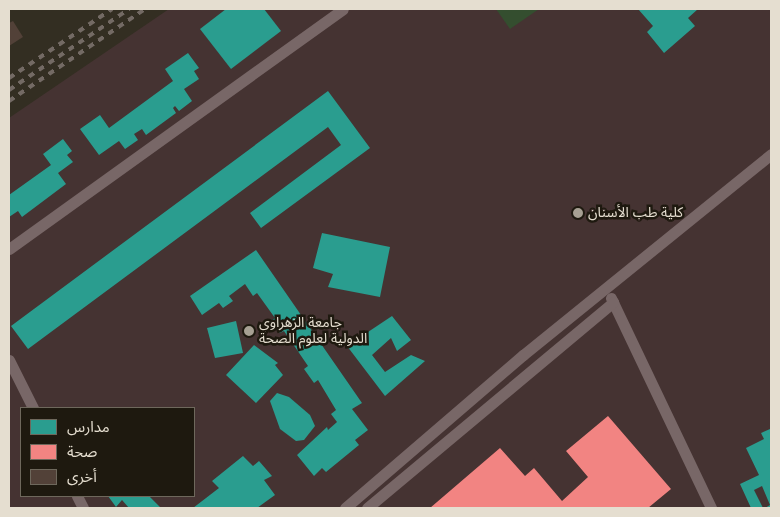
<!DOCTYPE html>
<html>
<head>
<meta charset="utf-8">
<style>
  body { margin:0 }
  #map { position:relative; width:780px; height:517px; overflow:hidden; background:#332e22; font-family:"Fira Sans","Noto Sans Arabic",sans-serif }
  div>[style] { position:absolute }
  .education>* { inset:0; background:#453332 }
  .green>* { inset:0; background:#344e2f }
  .schools>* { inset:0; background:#2a9d8f }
  .health>* { inset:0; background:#f28482 }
  .building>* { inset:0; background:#524138 }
  .street>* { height:11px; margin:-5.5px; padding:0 5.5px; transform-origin:5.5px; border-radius:5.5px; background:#786767 }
  .rail>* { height:4px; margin-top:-2px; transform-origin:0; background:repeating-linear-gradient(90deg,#736a64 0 6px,transparent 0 12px) }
  .dots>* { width:14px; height:14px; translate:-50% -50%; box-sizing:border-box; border:2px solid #1e190f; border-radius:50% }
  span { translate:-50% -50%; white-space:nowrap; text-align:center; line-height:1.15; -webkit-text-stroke:5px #1e190f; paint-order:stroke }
  .poi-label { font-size:14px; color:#e5ded0 }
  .left { translate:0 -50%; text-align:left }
  .frame { position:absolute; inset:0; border:10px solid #e5ded0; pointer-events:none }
  .legend { position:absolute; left:20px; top:407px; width:175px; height:90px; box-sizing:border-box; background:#1e190f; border:1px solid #6e685c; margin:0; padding:6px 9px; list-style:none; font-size:15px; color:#e5ded0 }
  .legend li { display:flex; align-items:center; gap:10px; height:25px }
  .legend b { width:25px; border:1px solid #6e685c }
</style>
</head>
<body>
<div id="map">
  <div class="education">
    <div style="clip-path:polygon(evenodd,169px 9px,771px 9px,771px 508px,9px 508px,9px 118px,169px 9px,21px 408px,194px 408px,194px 496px,21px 496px,21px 408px)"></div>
  </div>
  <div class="green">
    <div style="clip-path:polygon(496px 9px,539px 9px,510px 29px)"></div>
  </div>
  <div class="schools">
    <div style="clip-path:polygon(226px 9px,264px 9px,281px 31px,231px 69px,200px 29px)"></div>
    <div style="clip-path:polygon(638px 9px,698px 9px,688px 18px,695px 26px,664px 53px,647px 32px,653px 26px)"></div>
    <div style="clip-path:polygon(188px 53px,199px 68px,194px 71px,199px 79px,184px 89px,192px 101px,179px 111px,175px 106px,173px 108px,176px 113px,146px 135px,142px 129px,134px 134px,138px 140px,125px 149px,119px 141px,99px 155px,80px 129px,100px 115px,109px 128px,173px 81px,165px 69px)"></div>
    <div style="clip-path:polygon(328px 91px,370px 148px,261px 228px,250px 213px,341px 145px,328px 127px,28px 349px,11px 326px)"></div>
    <div style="clip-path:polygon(63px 139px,72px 151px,67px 155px,73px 162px,58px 173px,66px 184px,22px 217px,18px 211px,9px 217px,9px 195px,51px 165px,43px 154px)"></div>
    <div style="clip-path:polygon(322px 233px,390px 247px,380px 297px,328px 287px,333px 274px,313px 268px)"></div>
    <div style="clip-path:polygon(256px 250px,362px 403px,352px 409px,368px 430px,355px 440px,359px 445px,326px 472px,322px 468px,314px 476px,297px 455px,327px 427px,328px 430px,337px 422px,331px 414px,336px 410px,318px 380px,314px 383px,304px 369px,308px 366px,284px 331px,280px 333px,271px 321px,275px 318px,257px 293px,253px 296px,245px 284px,229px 296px,233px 301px,223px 308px,219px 303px,202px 315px,190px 296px)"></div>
    <div style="clip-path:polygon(392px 316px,411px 340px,397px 351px,391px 338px,372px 355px,385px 372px,411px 355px,425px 361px,385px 396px,347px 346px)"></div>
    <div style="clip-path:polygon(236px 321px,243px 353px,215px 358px,207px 328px)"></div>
    <div style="clip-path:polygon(254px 345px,278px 363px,275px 365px,283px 375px,256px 403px,226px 375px)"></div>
    <div style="clip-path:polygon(277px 393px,289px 397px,310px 415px,315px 426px,304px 440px,296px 441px,280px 429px,270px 401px)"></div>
    <div style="clip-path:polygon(770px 429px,771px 508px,765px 508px,770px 505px,762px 486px,754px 490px,763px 508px,751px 508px,740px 484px,759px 475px,746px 448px,764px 439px,761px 433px)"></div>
    <div style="clip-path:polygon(243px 456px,253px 466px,259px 461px,272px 476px,264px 480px,275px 495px,257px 508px,193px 508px,219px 488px,212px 481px)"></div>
    <div style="clip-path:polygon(108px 496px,149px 496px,161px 508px,129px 508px,122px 500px,116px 507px)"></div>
  </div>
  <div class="health">
    <div style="clip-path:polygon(608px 416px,671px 489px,648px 508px,430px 508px,500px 448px,525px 476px,534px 468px,562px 501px,588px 477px,566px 451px)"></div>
  </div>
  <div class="building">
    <div style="clip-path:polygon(13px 21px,23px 37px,9px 46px,9px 23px)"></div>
  </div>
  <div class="street">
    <div style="left:9px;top:249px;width:411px;rotate:-35.7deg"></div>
    <div style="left:611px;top:298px;width:233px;rotate:64.5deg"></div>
    <div style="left:9px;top:360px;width:54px;rotate:63.4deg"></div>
    <div style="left:77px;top:496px;width:13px;rotate:63deg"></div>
    <div style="left:345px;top:508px;width:235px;rotate:-40.7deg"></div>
    <div style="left:523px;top:355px;width:319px;rotate:-39deg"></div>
    <div style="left:367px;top:508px;width:321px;rotate:-39.9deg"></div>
  </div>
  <div class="rail">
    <div style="left:9px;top:78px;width:124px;rotate:-33.8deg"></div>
    <div style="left:9px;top:90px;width:145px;rotate:-34deg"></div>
    <div style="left:9px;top:101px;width:164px;rotate:-34.1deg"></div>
  </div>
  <div class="dots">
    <div style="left:578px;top:213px;background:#a7a093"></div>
    <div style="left:249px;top:331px;background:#a7a093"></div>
  </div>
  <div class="poi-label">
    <span class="left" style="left:588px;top:213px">كلية طب الأسنان</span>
    <span class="left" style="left:259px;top:331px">جامعة الزهراوي<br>الدولية لعلوم الصحة</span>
  </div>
  <div class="frame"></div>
  <ul class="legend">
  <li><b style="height:14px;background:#2a9d8f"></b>مدارس</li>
  <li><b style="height:14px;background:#f28482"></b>صحة</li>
  <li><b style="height:14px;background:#524138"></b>أخرى</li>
  </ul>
</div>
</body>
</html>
